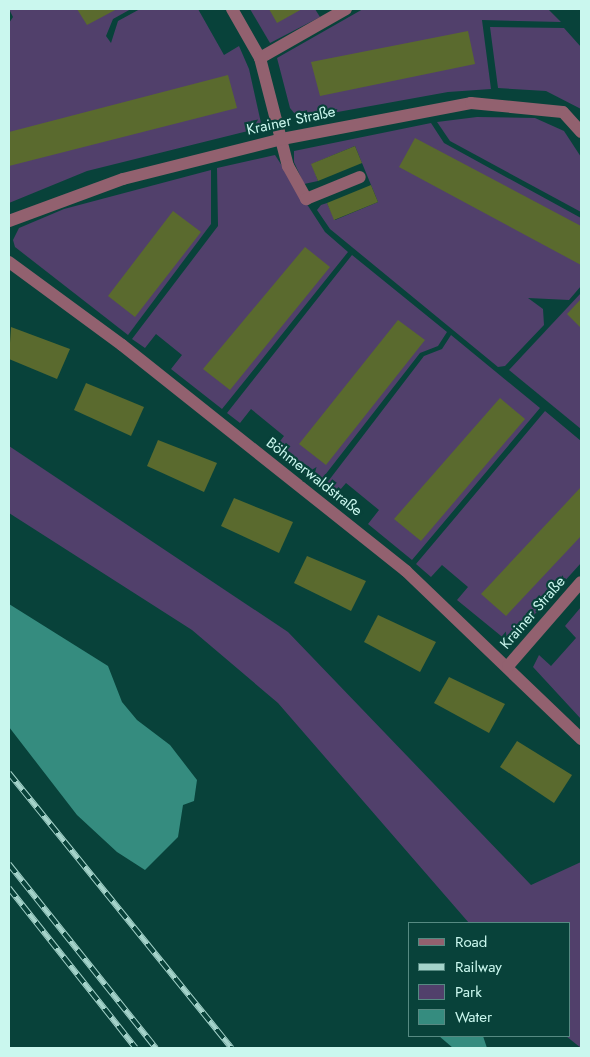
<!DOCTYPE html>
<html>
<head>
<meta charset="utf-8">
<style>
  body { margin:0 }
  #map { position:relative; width:590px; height:1057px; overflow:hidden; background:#08423a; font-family:Jost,sans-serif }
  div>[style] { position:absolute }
  .green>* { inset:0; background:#51406b }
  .water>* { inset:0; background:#358c7f }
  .building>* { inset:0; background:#5a6a2e }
  .minor>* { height:12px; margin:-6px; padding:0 6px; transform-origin:6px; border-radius:6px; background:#92616f }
  .rail>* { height:5.5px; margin-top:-2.75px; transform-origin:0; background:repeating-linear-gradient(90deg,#08423a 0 11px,#a4d3ca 0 22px); box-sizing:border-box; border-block:1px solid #a4d3ca }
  span { translate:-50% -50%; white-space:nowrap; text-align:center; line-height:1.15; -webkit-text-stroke:4.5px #08423a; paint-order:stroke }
  .street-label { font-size:15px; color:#caf7ee }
  .frame { position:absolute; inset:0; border:10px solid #caf7ee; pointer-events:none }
  .legend { position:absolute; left:408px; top:922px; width:162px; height:115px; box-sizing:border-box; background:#08423a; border:1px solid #568a82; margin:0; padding:6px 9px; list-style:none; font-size:15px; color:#caf7ee }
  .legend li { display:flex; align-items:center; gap:10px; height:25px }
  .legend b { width:25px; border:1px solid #568a82 }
</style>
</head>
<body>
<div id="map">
  <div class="green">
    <div style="clip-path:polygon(9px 9px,131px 9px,113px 19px,106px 36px,111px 43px,118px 21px,140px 9px,198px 9px,224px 55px,239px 46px,249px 69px,261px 123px,252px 130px,87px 171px,9px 203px,9px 23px,13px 17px)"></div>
    <div style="clip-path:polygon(250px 9px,315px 9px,320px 17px,270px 43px)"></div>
    <div style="clip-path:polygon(363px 9px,548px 9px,561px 22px,482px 20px,491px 89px,448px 92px,299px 119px,290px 108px,277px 58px)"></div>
    <div style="clip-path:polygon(490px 27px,564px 28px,581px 47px,581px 109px,546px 91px,498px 88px)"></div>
    <div style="clip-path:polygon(477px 117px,535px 118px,564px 131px,581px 157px,581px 212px,450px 141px,437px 122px)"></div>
    <div style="clip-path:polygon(431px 123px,444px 143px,581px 218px,581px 286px,569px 300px,528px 298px,543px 309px,544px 325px,505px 366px,498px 367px,330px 229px,317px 210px,321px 205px,327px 203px,335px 220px,378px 202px,355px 146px,312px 164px,318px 181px,304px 184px,294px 162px,294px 151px)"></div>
    <div style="clip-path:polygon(275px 155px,325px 232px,348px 252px,222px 409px,171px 369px,182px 355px,156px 334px,145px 348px,132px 339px,218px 226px,217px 168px)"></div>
    <div style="clip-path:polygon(211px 170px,211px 224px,128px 335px,15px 247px,13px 240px,19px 228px,64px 209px)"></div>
    <div style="clip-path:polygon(352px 255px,447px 332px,438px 346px,420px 353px,318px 484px,274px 449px,284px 436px,251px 409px,240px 423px,227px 413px)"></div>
    <div style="clip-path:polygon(581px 293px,581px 429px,509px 370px)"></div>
    <div style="clip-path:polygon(451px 335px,540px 408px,412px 560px,368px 524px,379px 510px,346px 483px,334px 497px,323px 488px,424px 356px,442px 349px)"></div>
    <div style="clip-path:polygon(545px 411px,581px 441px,581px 563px,516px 635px,506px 640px,457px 600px,468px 587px,442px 565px,431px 577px,416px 564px)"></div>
    <div style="clip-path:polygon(9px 446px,288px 632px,531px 885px,581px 862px,581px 1048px,566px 1036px,569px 923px,469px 923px,278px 703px,192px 630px,9px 513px)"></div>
    <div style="clip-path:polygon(581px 607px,581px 719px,533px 667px,539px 655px,551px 666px,576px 638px,565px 626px)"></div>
  </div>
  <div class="water">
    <div style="clip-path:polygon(9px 604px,108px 666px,122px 702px,137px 720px,170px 745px,197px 780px,194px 801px,183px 805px,178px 837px,145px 870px,117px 852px,77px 815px,9px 727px)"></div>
    <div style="clip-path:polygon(439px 1036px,483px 1036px,487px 1048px,453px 1048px)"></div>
  </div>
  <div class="building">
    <div style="clip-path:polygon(77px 9px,117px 9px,87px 25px)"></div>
    <div style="clip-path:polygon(269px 9px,302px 9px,277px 23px)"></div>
    <div style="clip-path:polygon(468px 31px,475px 64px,320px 96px,311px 62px)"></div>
    <div style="clip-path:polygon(228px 75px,237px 108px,9px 166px,9px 132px)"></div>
    <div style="clip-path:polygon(415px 138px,581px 226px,581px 265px,399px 167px)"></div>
    <div style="clip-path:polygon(355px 146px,362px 163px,318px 181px,311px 164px)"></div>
    <div style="clip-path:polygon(371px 185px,378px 202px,334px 220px,327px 203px)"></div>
    <div style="clip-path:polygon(173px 211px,201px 232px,135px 317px,108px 296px)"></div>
    <div style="clip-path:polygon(305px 247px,330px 267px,230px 390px,203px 369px)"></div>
    <div style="clip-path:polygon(581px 299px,581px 328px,567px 314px)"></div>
    <div style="clip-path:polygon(398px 320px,425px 340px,326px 465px,299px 444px)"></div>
    <div style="clip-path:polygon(11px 327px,70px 349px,57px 379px,9px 359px)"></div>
    <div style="clip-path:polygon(86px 383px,144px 407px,131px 436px,74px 410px)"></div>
    <div style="clip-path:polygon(500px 398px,525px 419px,421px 541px,394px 519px)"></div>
    <div style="clip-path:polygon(158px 440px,217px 463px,204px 492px,147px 466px)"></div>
    <div style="clip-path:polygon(581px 487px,581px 536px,506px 616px,481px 594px)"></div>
    <div style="clip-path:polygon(234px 498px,293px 522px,279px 553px,221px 526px)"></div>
    <div style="clip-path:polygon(307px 556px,366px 581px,351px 611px,294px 583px)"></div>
    <div style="clip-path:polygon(378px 615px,436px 642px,420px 672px,364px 642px)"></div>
    <div style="clip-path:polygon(449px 677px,505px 704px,489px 733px,434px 703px)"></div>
    <div style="clip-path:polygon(517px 741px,572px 775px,554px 803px,500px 767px)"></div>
  </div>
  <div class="minor">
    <div style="left:232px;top:9px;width:56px;rotate:60.3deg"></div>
    <div style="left:260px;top:58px;width:112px;rotate:75.5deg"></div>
    <div style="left:288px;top:166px;width:38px;rotate:61deg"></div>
    <div style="left:306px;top:199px;width:58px;rotate:-22.2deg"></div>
    <div style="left:260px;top:58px;width:99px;rotate:-29.7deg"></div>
    <div style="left:9px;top:221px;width:121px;rotate:-20.2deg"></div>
    <div style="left:123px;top:179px;width:164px;rotate:-14.1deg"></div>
    <div style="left:282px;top:139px;width:192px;rotate:-10.8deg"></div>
    <div style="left:471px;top:103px;width:92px;rotate:5.6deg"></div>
    <div style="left:563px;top:112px;width:27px;rotate:48deg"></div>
    <div style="left:9px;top:262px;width:140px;rotate:36.3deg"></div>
    <div style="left:122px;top:345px;width:363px;rotate:38.5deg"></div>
    <div style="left:406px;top:571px;width:243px;rotate:43.8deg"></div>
    <div style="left:508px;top:666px;width:111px;rotate:-49deg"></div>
  </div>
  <div class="rail">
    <div style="left:9px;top:773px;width:354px;rotate:51deg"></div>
    <div style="left:9px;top:864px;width:236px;rotate:51.4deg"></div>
    <div style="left:9px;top:888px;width:204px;rotate:51.6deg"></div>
  </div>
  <div class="street-label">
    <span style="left:291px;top:121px;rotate:-12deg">Krainer Straße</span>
    <span style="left:314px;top:477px;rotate:38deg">Böhmerwaldstraße</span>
    <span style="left:533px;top:613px;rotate:-49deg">Krainer Straße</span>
  </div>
  <div class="frame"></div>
  <ul class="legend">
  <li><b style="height:6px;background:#92616f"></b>Road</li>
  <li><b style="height:6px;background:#a4d3ca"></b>Railway</li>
  <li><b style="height:14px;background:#51406b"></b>Park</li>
  <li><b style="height:14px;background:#358c7f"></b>Water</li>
  </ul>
</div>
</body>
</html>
